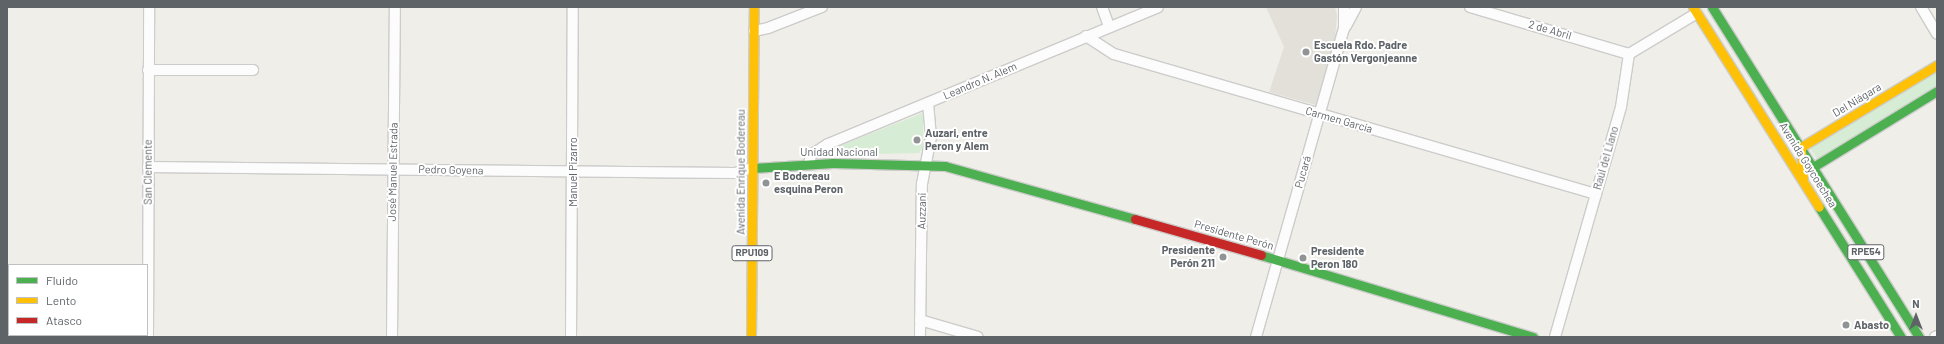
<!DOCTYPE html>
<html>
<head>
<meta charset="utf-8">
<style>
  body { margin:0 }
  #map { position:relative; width:1944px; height:344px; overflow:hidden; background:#efeee9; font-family:Barlow,sans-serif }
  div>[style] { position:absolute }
  .education>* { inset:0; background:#e2e0d9 }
  .green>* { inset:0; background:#d7ecd4 }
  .roads { filter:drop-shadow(1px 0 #cccccb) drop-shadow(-1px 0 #cccccb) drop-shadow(0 1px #cccccb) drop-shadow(0 -1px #cccccb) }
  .street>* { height:10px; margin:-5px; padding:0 5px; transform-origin:5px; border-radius:5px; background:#fdfcfc }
  .fast>* { height:9px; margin:-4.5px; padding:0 4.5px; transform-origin:4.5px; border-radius:4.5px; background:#4caf50 }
  .slow>* { height:9px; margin:-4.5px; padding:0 4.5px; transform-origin:4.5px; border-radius:4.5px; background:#ffc107 }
  .jam>* { height:9px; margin:-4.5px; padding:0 4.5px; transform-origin:4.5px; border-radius:4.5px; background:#c62828 }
  .dots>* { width:11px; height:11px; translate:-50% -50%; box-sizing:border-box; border:2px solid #fff; border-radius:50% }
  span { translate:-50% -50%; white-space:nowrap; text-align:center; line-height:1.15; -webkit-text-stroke:4px #fff; paint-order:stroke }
  .shield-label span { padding:1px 3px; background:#fff; border:1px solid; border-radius:3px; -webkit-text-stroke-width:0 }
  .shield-label { font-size:10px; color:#5e6368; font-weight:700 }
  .street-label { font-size:11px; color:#5e6368 }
  .poi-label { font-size:11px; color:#5e6368; font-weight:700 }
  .left { translate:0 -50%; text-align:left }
  .right { translate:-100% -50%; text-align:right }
  .frame { position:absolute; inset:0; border:8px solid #5e6368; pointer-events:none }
  .legend { position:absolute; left:8px; top:264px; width:140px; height:72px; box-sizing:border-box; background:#fff; border:1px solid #bfc1c3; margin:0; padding:5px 7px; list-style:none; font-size:12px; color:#5e6368 }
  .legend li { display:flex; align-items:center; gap:8px; height:20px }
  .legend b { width:20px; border:1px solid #bfc1c3 }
  .north { position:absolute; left:1896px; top:296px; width:40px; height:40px; -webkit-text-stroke:3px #fff; paint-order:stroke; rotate:0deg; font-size:11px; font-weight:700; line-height:16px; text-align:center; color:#5e6368 }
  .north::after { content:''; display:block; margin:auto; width:14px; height:18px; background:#5e6368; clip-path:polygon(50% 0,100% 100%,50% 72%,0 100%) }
</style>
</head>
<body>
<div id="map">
  <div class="education">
    <div style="clip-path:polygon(1266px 7px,1335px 7px,1337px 16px,1335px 38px,1316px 105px,1269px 92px,1284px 47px)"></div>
  </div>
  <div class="green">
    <div style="clip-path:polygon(1937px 69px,1937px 87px,1817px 159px,1810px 148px)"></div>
    <div style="clip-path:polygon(923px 113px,923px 148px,919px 153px,834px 155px,834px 148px)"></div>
  </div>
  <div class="roads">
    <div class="street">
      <div style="left:1102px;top:7px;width:20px;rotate:70deg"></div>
      <div style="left:1470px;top:7px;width:166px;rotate:16.5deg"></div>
      <div style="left:1921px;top:7px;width:31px;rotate:59deg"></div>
      <div style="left:1346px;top:26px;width:21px;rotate:-62deg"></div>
      <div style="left:754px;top:31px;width:14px;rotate:-12deg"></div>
      <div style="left:768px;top:28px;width:58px;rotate:-21.3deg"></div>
      <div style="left:1086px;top:36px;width:33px;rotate:33deg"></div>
      <div style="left:1114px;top:54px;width:502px;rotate:16.2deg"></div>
      <div style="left:1629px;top:54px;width:79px;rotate:-31.1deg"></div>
      <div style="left:148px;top:70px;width:105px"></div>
      <div style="left:809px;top:164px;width:9px;rotate:-77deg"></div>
      <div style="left:811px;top:155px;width:20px;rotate:-33deg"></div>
      <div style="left:828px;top:144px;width:357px;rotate:-22.5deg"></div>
      <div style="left:148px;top:167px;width:587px;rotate:0.59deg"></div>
      <div style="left:735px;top:173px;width:19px;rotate:-16deg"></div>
      <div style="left:920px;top:320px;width:60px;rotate:16.3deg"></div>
      <div style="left:148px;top:337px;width:330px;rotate:-89.8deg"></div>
      <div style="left:392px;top:337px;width:330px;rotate:-89.5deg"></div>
      <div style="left:571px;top:337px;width:330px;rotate:-89.7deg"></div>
      <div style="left:920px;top:337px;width:153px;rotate:-89.3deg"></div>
      <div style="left:922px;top:184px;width:48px;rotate:-79.2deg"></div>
      <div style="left:931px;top:137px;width:33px;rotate:-95deg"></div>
      <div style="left:1256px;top:337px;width:320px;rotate:-74.1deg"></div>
      <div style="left:1344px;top:29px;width:22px;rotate:-90deg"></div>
      <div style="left:1555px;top:337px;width:239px;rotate:-74deg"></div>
      <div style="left:1621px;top:107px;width:54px;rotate:-81.4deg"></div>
      <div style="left:1935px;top:337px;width:2px;rotate:-27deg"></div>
    </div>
    <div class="fast">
      <div style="left:1712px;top:7px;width:390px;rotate:57.9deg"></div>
      <div style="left:1803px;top:162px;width:11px;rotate:27deg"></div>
      <div style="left:1813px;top:167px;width:145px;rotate:-31.5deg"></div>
      <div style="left:753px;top:168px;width:80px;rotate:-3.6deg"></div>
      <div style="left:833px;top:163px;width:112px;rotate:1.5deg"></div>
      <div style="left:945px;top:166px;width:197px;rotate:15.6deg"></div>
      <div style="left:1819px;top:207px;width:154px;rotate:57.8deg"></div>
      <div style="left:1261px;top:255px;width:284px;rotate:16.8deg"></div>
    </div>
    <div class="slow">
      <div style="left:1693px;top:7px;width:236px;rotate:57.8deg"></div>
      <div style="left:1803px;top:179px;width:32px;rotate:-94deg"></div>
      <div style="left:1801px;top:147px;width:159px;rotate:-31.1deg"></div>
      <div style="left:751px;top:337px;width:330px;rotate:-89.5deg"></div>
    </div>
    <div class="jam">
      <div style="left:1135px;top:219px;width:131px;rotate:15.9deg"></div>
    </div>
  </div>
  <div class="dots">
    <div style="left:1306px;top:52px;background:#919495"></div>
    <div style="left:917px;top:140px;background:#919495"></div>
    <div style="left:766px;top:183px;background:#919495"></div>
    <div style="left:1223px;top:257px;background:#919495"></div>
    <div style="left:1303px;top:258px;background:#919495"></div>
    <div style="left:1846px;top:325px;background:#919495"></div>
  </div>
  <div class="shield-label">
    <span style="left:1866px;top:252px">RPE54</span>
    <span style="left:752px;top:253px">RPU109</span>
  </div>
  <div class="street-label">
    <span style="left:1550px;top:30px;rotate:16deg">2 de Abril</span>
    <span style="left:980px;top:81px;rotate:-23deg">Leandro N. Alem</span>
    <span style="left:1857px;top:100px;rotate:-31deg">Del Niágara</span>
    <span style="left:1339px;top:120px;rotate:16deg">Carmen García</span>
    <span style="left:839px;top:152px">Unidad Nacional</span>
    <span style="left:1606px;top:158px;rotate:-74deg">Raúl del Llano</span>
    <span style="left:1808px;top:165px;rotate:58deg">Avenida Goycoechea</span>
    <span style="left:451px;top:170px;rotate:1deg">Pedro Goyena</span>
    <span style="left:148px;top:172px;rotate:-90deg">San Clemente</span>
    <span style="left:393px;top:172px;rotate:-89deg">José Manuel Estrada</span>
    <span style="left:573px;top:172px;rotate:-90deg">Manuel Pizarro</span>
    <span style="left:741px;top:172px;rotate:-90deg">Avenida Enrique Bodereau</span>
    <span style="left:1303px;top:172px;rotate:-74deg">Pucará</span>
    <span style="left:922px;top:211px;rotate:-89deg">Auzzani</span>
    <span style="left:1234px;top:235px;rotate:16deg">Presidente Perón</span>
  </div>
  <div class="poi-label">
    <span class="left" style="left:1314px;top:52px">Escuela Rdo. Padre<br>Gastón Vergonjeanne</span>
    <span class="left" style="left:925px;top:140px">Auzari, entre<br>Peron y Alem</span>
    <span class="left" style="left:774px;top:183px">E Bodereau<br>esquina Peron</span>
    <span class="right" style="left:1215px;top:257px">Presidente<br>Perón 211</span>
    <span class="left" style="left:1311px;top:258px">Presidente<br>Peron 180</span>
    <span class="left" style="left:1854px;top:325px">Abasto</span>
  </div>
  <div class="frame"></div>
  <ul class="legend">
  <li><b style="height:5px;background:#4caf50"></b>Fluido</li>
  <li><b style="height:5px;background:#ffc107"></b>Lento</li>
  <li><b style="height:5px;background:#c62828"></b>Atasco</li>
  </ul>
  <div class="north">N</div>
</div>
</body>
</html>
